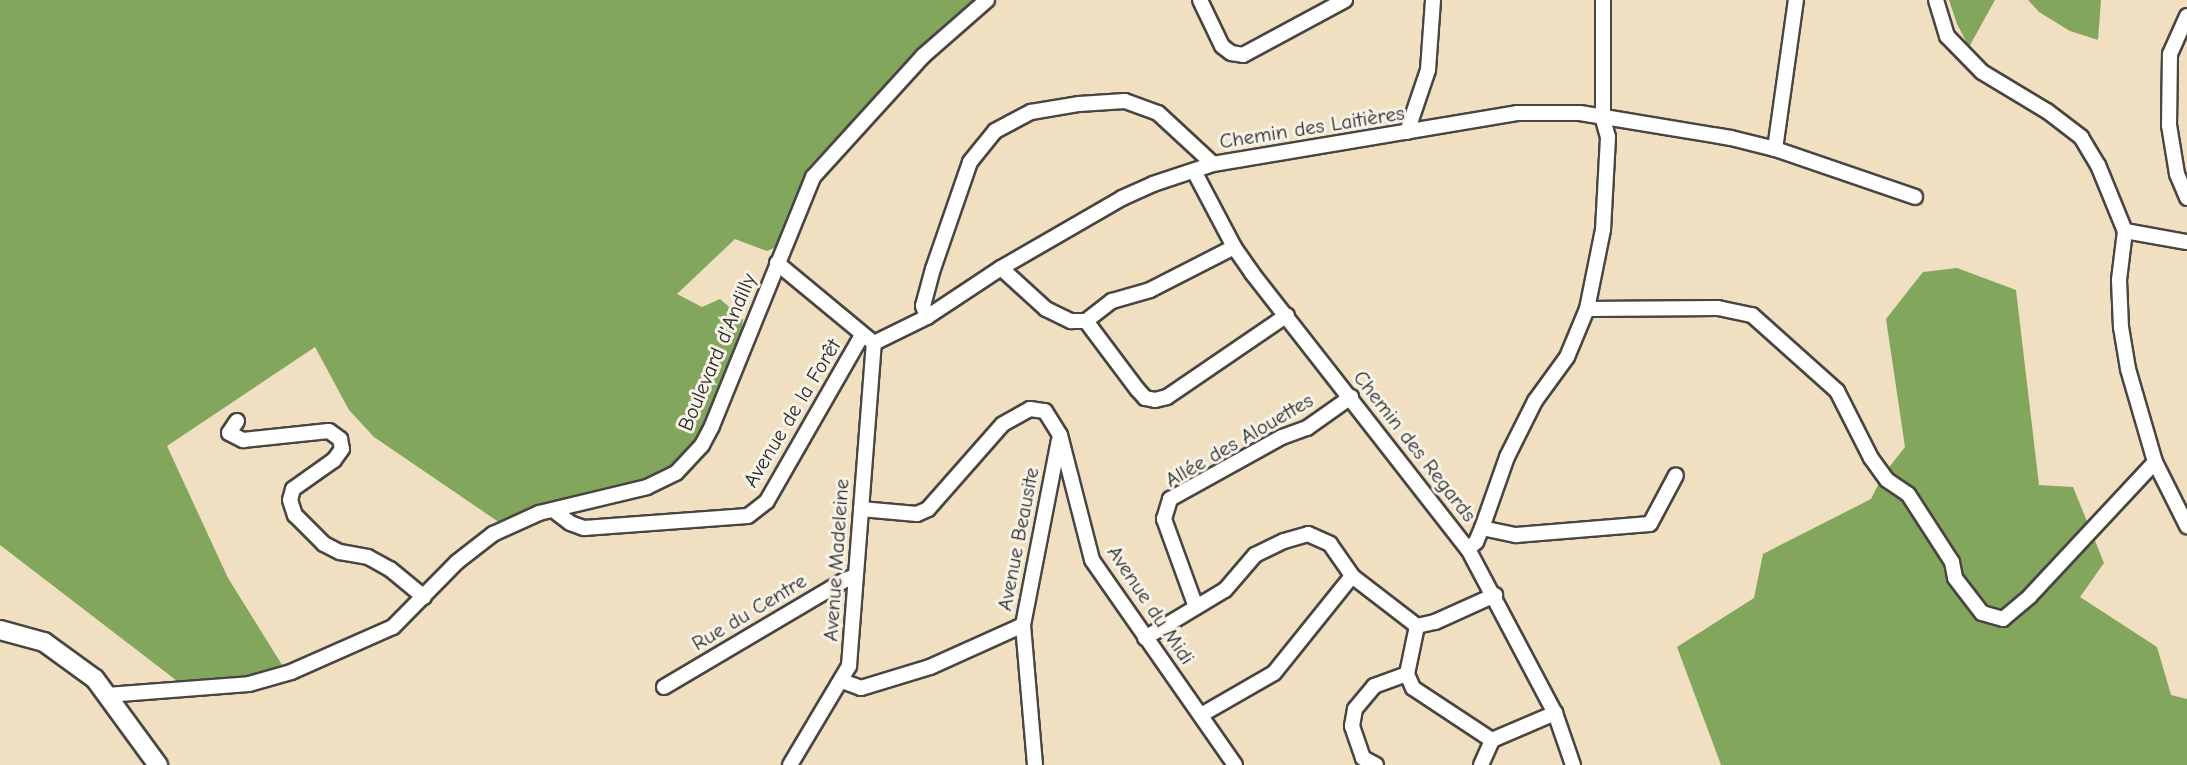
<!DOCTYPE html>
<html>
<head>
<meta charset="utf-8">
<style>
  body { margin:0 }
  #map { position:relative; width:2187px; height:765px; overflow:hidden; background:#f1dfc1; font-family:"Comic Neue",sans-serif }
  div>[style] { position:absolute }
  .forest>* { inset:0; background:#82a65c }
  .roads { filter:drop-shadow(2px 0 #494642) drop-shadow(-2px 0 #494642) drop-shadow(0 2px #494642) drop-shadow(0 -2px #494642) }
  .minor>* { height:14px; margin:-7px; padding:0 7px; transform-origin:7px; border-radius:7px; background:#fff }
  .tertiary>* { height:18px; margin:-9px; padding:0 9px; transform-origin:9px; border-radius:9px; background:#fff }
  span { translate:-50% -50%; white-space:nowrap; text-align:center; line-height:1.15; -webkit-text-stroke:6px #f7f3e8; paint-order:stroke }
  .street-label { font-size:21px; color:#2b2b2b }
</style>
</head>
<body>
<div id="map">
  <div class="forest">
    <div style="clip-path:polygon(0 0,975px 0,911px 58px,806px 170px,776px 247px,767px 251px,735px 239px,677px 294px,702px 307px,720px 299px,743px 319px,741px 339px,707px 425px,684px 460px,667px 479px,506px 527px,374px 437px,349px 410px,315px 347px,167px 446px,228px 578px,287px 673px,185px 687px,0 545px)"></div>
    <div style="clip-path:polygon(1949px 0,1995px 0,1969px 47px,1957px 24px)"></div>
    <div style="clip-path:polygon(2028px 0,2101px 0,2098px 40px,2070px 31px,2039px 12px)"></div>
    <div style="clip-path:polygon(1957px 268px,2016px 290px,2039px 485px,2073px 487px,2104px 563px,2080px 597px,2157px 647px,2171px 695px,2187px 699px,2187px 765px,1721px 765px,1677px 647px,1754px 598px,1763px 554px,1871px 499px,1883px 475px,1905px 447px,1886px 319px,1923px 272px)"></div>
  </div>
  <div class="roads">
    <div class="minor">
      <div style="left:1200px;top:0;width:51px;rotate:64.4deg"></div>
      <div style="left:1222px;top:46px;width:11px;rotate:38deg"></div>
      <div style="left:1231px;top:53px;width:12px;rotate:9deg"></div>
      <div style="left:1243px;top:55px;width:116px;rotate:-28.3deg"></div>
      <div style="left:1936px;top:0;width:38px;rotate:73deg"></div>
      <div style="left:1947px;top:36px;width:50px;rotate:45.8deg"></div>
      <div style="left:1982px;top:72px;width:76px;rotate:31deg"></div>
      <div style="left:2047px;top:111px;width:43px;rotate:37.4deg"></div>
      <div style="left:2081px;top:137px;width:33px;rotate:59deg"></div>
      <div style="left:2098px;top:165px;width:71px;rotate:67.8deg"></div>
      <div style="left:2125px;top:231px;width:49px;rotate:97deg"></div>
      <div style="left:2119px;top:280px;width:47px;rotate:87.6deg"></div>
      <div style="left:2121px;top:327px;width:43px;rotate:80.5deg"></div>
      <div style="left:2128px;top:369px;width:97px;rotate:73.8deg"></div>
      <div style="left:2155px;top:462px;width:72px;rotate:63.4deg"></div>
      <div style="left:2187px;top:16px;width:42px;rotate:114.1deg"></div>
      <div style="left:2170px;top:54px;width:71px;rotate:90.8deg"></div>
      <div style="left:2169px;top:125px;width:50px;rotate:80.7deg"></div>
      <div style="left:2177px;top:174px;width:26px;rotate:67deg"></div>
      <div style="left:1407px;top:132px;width:65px;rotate:-71.3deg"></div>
      <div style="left:1428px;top:70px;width:70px;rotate:-85.9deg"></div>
      <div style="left:1775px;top:149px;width:150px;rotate:-82deg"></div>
      <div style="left:1194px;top:171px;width:86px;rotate:62.2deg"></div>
      <div style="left:1234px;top:247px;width:32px;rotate:55deg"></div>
      <div style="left:1252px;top:273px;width:350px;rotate:52deg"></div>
      <div style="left:1468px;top:549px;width:186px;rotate:62.1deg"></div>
      <div style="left:1555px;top:713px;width:55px;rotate:70.9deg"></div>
      <div style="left:2125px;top:231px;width:63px;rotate:10.1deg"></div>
      <div style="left:777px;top:263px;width:121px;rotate:39.6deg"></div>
      <div style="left:1001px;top:268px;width:61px;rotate:42.3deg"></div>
      <div style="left:1046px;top:309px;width:28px;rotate:26deg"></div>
      <div style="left:1071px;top:321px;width:15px"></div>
      <div style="left:1086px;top:321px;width:85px;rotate:53.1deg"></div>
      <div style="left:1137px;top:389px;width:12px;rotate:48deg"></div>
      <div style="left:1145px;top:398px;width:10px;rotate:11deg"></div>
      <div style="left:1155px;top:400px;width:12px;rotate:-14deg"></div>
      <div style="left:1167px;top:397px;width:145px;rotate:-34.3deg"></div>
      <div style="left:1587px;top:309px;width:131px;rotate:-0.4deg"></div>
      <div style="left:1718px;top:308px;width:35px;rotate:12deg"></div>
      <div style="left:1752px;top:315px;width:114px;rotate:41.8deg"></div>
      <div style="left:1837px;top:391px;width:75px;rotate:63.1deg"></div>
      <div style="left:1871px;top:458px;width:27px;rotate:54deg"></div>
      <div style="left:1887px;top:480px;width:25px;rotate:34deg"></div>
      <div style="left:1908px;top:494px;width:81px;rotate:57.1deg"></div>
      <div style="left:1952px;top:562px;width:16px;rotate:79deg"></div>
      <div style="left:1955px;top:578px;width:44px;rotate:52.4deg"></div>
      <div style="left:1982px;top:613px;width:22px;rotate:16deg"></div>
      <div style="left:2003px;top:619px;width:35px;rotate:-40deg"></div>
      <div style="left:2030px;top:596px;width:183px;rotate:-47deg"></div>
      <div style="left:927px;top:317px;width:12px;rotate:-110deg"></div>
      <div style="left:923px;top:306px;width:38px;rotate:-75deg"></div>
      <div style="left:933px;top:269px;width:113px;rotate:-70.9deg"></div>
      <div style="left:970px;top:162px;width:40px;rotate:-51deg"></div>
      <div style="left:995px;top:131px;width:17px;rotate:-28deg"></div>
      <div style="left:1010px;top:123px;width:24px;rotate:-28deg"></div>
      <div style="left:1031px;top:112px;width:49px;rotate:-9.5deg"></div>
      <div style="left:1079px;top:104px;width:46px;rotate:-3.7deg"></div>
      <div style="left:1125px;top:101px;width:35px;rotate:20deg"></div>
      <div style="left:1158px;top:113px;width:75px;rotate:42.8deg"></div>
      <div style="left:1086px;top:321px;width:33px;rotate:-38deg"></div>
      <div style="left:1112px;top:301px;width:40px;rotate:-16deg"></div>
      <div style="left:1150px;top:290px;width:94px;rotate:-27.1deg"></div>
      <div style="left:874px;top:343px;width:59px;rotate:-26.1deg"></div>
      <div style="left:927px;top:317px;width:89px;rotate:-33.5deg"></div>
      <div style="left:1001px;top:268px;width:140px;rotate:-30deg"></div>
      <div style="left:1122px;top:198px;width:34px;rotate:-24deg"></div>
      <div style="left:1153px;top:184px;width:63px;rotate:-18.4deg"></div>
      <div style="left:1213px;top:164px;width:308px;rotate:-9.5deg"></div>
      <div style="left:1517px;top:113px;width:63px"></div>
      <div style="left:1580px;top:113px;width:153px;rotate:9.4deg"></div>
      <div style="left:1731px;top:138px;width:45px;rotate:14deg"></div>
      <div style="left:1775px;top:149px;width:148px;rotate:18.9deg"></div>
      <div style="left:237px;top:421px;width:14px;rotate:124deg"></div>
      <div style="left:229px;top:433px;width:16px;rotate:27deg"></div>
      <div style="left:243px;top:440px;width:86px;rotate:-6deg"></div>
      <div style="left:329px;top:431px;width:14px;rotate:36deg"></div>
      <div style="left:340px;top:439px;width:10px;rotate:79deg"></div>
      <div style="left:342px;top:449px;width:14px;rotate:126deg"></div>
      <div style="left:334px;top:460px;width:50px;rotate:144.7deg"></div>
      <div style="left:293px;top:489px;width:11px;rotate:105deg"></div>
      <div style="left:290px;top:500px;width:16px;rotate:72deg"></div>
      <div style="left:295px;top:515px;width:41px;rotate:45deg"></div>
      <div style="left:324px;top:544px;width:18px;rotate:27deg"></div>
      <div style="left:340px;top:552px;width:28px;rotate:10deg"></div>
      <div style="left:368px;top:557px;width:25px;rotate:29deg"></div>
      <div style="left:390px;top:569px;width:44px;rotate:39.5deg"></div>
      <div style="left:861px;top:509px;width:56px;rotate:5.1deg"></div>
      <div style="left:917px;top:514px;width:12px;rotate:-24deg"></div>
      <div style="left:928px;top:509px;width:113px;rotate:-48.6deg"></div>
      <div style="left:1003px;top:424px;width:31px;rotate:-29deg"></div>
      <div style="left:1030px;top:409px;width:15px;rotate:8deg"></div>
      <div style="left:1045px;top:411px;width:28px;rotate:58deg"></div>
      <div style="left:1060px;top:435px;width:129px;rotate:75.6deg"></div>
      <div style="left:1092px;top:560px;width:250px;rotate:55.1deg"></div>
      <div style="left:553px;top:510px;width:21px;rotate:37deg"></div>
      <div style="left:570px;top:523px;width:15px;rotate:20deg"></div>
      <div style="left:584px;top:528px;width:164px;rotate:-4.2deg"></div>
      <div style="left:748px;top:516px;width:24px;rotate:-38deg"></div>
      <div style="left:767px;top:501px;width:191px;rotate:-60.2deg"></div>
      <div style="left:1482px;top:528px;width:35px;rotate:12deg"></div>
      <div style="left:1516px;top:535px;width:134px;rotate:-4.7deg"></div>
      <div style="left:1650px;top:524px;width:55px;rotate:-62deg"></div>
      <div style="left:1468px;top:549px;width:11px;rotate:-41deg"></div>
      <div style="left:1476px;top:542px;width:15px;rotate:-67deg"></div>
      <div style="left:1482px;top:528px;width:75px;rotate:-70.6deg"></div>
      <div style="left:1507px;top:457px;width:63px;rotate:-63.4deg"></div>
      <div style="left:1535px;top:401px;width:54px;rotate:-54deg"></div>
      <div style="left:1567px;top:357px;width:52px;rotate:-67.4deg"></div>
      <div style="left:1587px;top:309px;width:81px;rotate:-78.6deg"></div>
      <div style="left:1603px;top:230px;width:93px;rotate:-86.9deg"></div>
      <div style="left:1608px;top:137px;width:19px;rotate:-106deg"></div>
      <div style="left:1603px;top:119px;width:119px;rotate:-90deg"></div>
      <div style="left:1196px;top:607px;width:94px;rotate:-110deg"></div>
      <div style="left:1164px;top:519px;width:21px;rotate:-73deg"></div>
      <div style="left:1170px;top:499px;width:128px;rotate:-29deg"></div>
      <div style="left:1282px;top:437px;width:27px;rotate:-20deg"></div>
      <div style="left:1307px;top:428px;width:54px;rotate:-35.2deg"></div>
      <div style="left:1023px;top:625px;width:141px;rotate:85.1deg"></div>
      <div style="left:1417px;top:626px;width:49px;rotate:101.8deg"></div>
      <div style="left:1407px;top:674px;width:15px;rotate:67deg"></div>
      <div style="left:1413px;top:688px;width:95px;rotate:33.4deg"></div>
      <div style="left:1145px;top:638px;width:93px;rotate:-31deg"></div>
      <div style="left:1225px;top:590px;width:46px;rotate:-49.4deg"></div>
      <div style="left:1255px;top:555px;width:32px;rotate:-26deg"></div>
      <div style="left:1284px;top:541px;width:25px;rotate:-16deg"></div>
      <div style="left:1308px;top:534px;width:24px;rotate:24deg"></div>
      <div style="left:1330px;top:544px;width:39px;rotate:55deg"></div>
      <div style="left:1352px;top:576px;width:82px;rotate:37.6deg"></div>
      <div style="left:1417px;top:626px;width:18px;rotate:-13deg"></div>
      <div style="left:1435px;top:622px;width:66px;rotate:-24.2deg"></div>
      <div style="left:842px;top:681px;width:20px;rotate:20deg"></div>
      <div style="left:861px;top:688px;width:72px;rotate:-16.9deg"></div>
      <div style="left:930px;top:667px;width:102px;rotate:-24.3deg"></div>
      <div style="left:1023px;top:625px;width:188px;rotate:-79deg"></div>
      <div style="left:664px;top:687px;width:210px;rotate:-30.6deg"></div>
      <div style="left:845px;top:580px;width:11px;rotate:-22deg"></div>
      <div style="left:107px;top:695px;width:142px;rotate:-4.4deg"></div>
      <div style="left:249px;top:684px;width:44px;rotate:-15.9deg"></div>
      <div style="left:291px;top:672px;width:111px;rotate:-23.8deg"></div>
      <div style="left:393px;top:627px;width:91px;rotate:-45.4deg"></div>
      <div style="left:457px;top:562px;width:46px;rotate:-37.9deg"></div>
      <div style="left:493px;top:534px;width:51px;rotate:-24.5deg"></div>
      <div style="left:539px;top:513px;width:111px;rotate:-13.5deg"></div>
      <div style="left:647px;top:487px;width:32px;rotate:-26deg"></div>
      <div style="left:676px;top:473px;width:38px;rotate:-47deg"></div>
      <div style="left:702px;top:445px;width:21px;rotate:-62deg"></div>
      <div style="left:712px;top:426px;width:269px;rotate:-67.9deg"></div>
      <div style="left:813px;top:177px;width:164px;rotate:-47.7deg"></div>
      <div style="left:923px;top:56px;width:85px;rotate:-41.2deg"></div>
      <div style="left:1201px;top:715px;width:84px;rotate:-29.9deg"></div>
      <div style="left:1274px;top:673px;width:124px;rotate:-51.2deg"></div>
      <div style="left:790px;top:765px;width:115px;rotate:-59.2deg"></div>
      <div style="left:849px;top:666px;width:324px;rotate:-85.6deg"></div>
      <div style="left:1376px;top:765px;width:15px;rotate:-152deg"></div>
      <div style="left:1363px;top:758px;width:34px;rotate:-109deg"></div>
      <div style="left:1352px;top:726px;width:17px;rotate:-80deg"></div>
      <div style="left:1355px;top:709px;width:30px;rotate:-50deg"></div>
      <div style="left:1374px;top:686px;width:35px;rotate:-20deg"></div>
      <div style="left:1481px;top:765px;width:27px;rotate:-66deg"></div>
      <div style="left:1492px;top:740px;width:69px;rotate:-23.2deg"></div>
    </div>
    <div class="tertiary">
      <div style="left:0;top:630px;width:46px;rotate:15.3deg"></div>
      <div style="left:44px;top:642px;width:63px;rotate:36deg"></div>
      <div style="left:95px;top:679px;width:107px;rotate:53.8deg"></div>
    </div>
  </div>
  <div class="street-label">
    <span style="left:1312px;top:127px;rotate:-9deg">Chemin des Laitières</span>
    <span style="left:717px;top:352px;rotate:-67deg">Boulevard d'Andilly</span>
    <span style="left:792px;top:413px;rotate:-59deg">Avenue de la Forêt</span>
    <span style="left:1239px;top:440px;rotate:-30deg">Allée des Alouettes</span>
    <span style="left:1415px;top:446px;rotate:52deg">Chemin des Regards</span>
    <span style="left:1018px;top:539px;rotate:-79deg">Avenue Beausite</span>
    <span style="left:836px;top:560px;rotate:-86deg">Avenue Madeleine</span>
    <span style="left:1151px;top:605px;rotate:56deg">Avenue du Midi</span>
    <span style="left:749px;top:612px;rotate:-31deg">Rue du Centre</span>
  </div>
</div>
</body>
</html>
